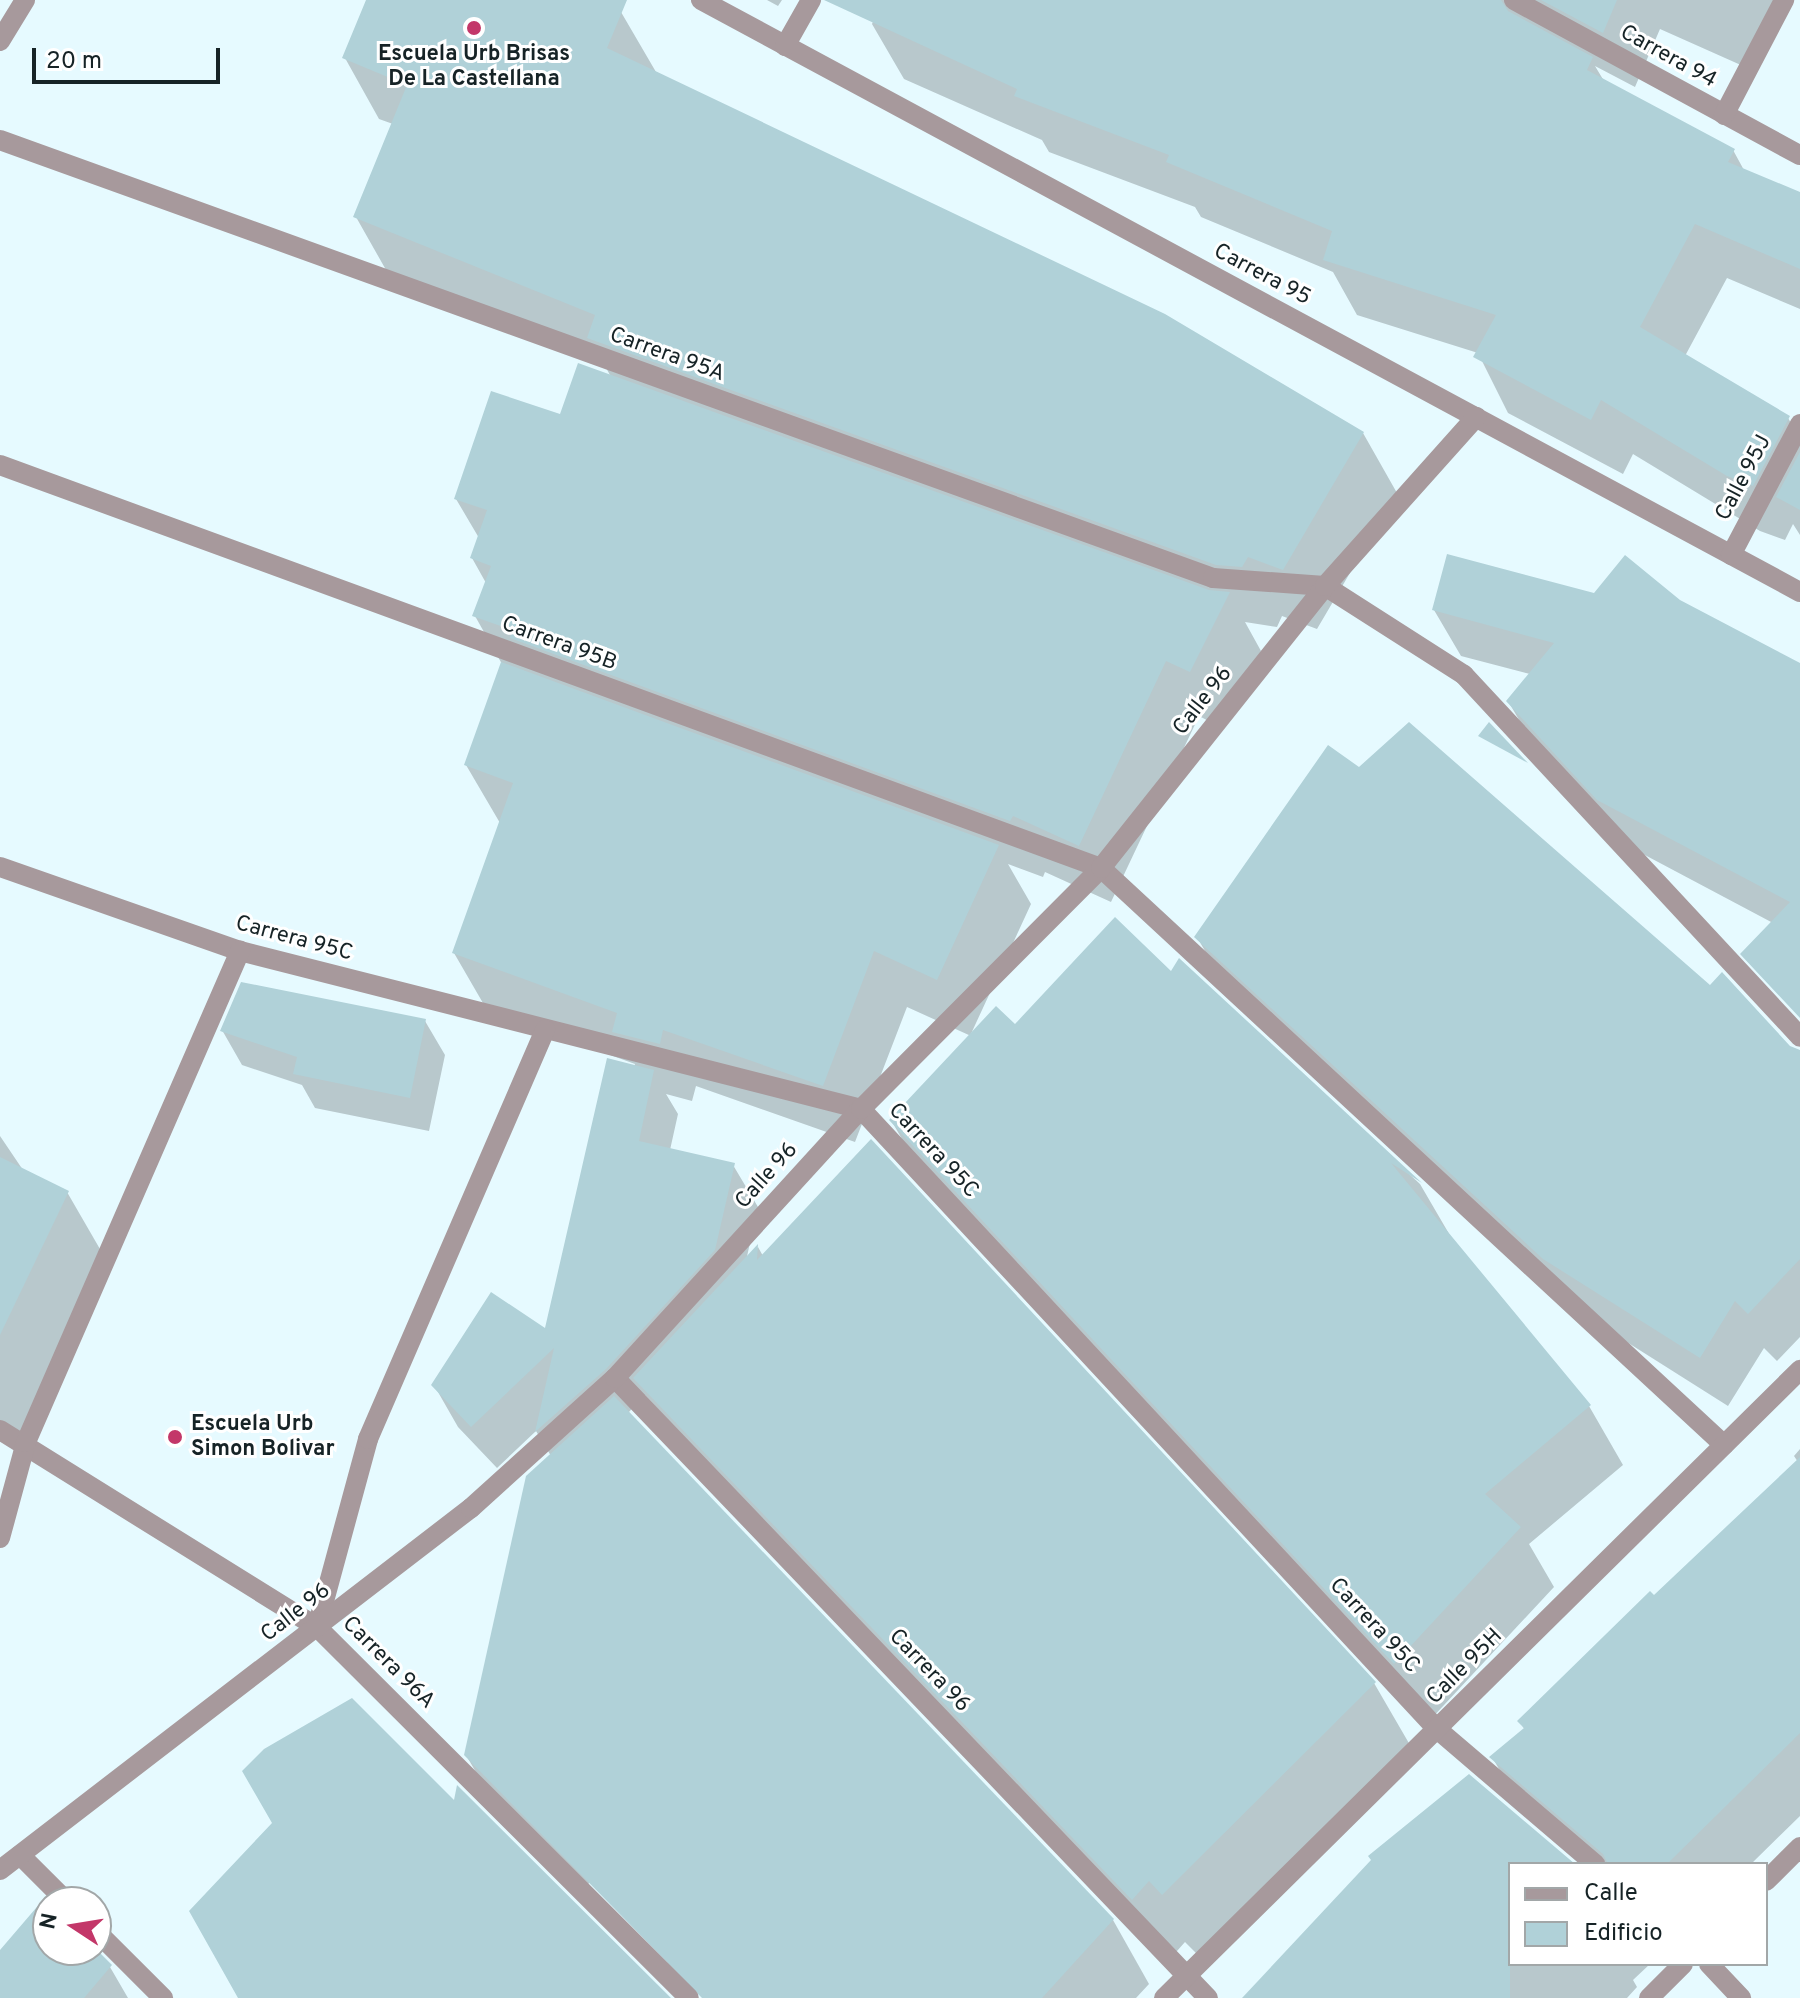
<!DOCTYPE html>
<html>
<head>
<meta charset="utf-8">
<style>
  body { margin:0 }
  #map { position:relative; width:1800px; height:1998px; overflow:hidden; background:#e6faff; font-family:Overpass,sans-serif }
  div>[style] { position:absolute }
  .shadow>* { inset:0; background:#0003 }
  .building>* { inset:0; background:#b0d1d8 }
  .street>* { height:20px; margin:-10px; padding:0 10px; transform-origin:10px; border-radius:10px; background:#a7999c }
  .dots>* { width:22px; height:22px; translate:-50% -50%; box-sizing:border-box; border:4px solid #fff; border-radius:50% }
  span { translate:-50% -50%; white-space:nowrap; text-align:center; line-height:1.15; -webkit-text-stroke:6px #fff; paint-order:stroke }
  .poi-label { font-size:22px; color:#162326; font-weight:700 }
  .left { translate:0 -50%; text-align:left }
  .street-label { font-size:22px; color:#162326 }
  .legend { position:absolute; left:1508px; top:1862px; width:260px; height:104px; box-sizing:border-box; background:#fff; border:2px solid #a2a7a8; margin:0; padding:10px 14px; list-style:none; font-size:24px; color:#162326 }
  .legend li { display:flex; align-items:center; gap:16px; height:40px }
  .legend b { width:40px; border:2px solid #a2a7a8 }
  .north { position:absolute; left:32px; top:1886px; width:80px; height:80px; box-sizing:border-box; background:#fff; border:2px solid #a2a7a8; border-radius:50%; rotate:282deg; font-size:22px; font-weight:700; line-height:32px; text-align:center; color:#162326 }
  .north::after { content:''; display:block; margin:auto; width:28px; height:36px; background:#c33769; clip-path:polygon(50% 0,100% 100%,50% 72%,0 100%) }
  .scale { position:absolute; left:32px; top:48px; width:188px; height:36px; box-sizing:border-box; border:4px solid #162326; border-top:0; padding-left:10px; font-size:24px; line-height:28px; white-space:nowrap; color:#162326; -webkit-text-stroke:6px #fff; paint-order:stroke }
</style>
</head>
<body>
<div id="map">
  <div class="shadow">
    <div style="clip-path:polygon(368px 0,593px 0,621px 12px,656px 72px,1363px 433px,1397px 493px,1317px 629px,1282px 616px,1277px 627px,1245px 622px,1261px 651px,1222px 728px,1199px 716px,1111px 902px,1045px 872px,1043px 877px,1008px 864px,1031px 904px,970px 1036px,1015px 1027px,1171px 974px,1180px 961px,1420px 1184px,1455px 1244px,1589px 1406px,1623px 1465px,1529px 1544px,1554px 1587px,1431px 1719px,925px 1179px,891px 1120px,971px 1036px,907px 1007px,855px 1142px,696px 1086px,692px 1101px,666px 1094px,678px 1114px,670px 1150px,733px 1165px,758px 1207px,746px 1261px,758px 1247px,763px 1256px,1374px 1683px,1410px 1745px,1199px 1956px,1185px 1942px,1169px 1960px,645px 1395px,628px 1413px,1113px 1920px,1149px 1984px,1136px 1998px,740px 1998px,601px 1870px,579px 1894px,503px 1819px,466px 1755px,551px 1456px,536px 1431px,497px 1468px,458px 1427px,434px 1385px,546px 1332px,635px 1064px,487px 1010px,454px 953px,500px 823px,466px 765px,502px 664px,475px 616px,486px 583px,472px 558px,479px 538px,456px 499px,611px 377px,604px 364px,390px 277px,356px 217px,393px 124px,379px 119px,345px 58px)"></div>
    <div style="clip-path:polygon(767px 0,782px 0,778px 6px)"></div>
    <div style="clip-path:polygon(882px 0,1782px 0,1752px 70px,1660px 29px,1635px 87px,1595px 66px,1604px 81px,1733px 150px,1745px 172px,1800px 195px,1800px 309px,1727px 278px,1685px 356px,1788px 418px,1800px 438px,1800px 535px,1793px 524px,1785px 540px,1760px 531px,1633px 454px,1623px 474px,1508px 413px,1478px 353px,1357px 315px,1333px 272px,1201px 217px,1195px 207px,1049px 152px,1042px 140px,904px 79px,872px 24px)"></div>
    <div style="clip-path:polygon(1595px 595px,1679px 602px,1800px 665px,1800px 1001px,1773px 923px,1626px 845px,1535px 747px,1508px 701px,1530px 674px,1461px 656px,1434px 610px)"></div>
    <div style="clip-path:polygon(1197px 937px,1800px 1076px,1800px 1337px,1777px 1361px,1764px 1348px,1728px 1406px,1573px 1308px,1225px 986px)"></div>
    <div style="clip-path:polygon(425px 1021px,445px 1055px,429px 1131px,315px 1108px,302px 1085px,242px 1065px,222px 1030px)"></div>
    <div style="clip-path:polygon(0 1136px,23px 1170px,67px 1192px,104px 1256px,20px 1433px,0 1424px)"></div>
    <div style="clip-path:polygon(1800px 1449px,1800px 1816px,1751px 1864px,1586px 1864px,1523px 1810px,1492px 1757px,1525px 1730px,1520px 1722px,1798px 1462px,1794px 1456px)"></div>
    <div style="clip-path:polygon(1373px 1861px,1572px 1864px,1510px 1864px,1510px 1964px,1650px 1964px,1633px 1980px,1637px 1987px,1627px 1998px,1259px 1998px)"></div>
    <div style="clip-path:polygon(48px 1909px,48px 1950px,110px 1967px,128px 1998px,0 1998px,0 1953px)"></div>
  </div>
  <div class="building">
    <div style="clip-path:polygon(366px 0,627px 0,607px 48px,1165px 314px,1364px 432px,1283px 570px,1248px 557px,1242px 567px,1216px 565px,587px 338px,595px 315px,353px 217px,407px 85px,342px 58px)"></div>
    <div style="clip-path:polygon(824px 0,1501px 0,1508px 11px,1593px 57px,1587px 70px,1735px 149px,1728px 162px,1800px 192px,1800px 269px,1695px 224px,1640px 327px,1790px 416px,1753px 486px,1727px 476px,1601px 400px,1591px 420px,1473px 357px,1496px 315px,1323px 260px,1332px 231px,1166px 162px,1169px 155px,1014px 96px,1017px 89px)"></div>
    <div style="clip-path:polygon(1541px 0,1617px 0,1603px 33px)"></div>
    <div style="clip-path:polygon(578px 363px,1209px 590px,1230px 592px,1190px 672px,1166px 661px,1079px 846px,1013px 816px,1010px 821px,510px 638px,512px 630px,472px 616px,491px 566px,470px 558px,487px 510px,454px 499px,491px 391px,560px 414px)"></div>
    <div style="clip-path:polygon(1800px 452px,1800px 510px,1776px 497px)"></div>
    <div style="clip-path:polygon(1447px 554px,1594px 593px,1625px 555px,1680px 600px,1800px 663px,1800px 1018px,1740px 954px,1790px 902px,1597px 800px,1506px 701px,1554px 643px,1432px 610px)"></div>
    <div style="clip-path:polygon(501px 662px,999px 845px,937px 980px,874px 951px,823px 1086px,663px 1030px,660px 1044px,612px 1032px,617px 1013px,452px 953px,513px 783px,464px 765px)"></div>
    <div style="clip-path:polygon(1409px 722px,1710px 985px,1722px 972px,1790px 1046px,1800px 1050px,1800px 1259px,1748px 1314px,1735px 1301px,1700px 1358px,1543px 1259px,1194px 937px,1328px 745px,1359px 767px)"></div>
    <div style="clip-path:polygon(1489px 722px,1528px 763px,1478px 736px)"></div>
    <div style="clip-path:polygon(1115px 917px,1171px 971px,1179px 958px,1422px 1183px,1391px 1163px,1591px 1405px,1485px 1494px,1521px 1527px,1394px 1664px,889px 1120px,996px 1006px,1015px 1024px)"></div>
    <div style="clip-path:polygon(241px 982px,426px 1019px,410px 1098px,293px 1074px,297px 1057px,220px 1031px)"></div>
    <div style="clip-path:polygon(607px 1058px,654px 1070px,639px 1141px,735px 1163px,715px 1250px,606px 1369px,535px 1432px,554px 1348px,471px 1427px,431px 1385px,491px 1292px,545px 1328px)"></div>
    <div style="clip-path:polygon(871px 1139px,1376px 1682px,1162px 1895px,1149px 1881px,1132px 1900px,633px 1378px,758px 1244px,757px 1260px)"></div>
    <div style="clip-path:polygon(0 1157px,69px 1191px,0 1335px)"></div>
    <div style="clip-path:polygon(614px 1396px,1114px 1919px,1042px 1998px,702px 1998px,464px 1755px,526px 1476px)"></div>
    <div style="clip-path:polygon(1800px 1457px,1800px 1733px,1667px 1864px,1608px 1864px,1603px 1854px,1489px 1757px,1524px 1728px,1517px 1721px,1650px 1591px,1654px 1595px)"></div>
    <div style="clip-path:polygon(352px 1698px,454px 1800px,457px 1785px,671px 1998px,238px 1998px,189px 1911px,272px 1823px,242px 1771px,264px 1749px)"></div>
    <div style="clip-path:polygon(1469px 1774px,1575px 1864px,1510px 1864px,1510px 1998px,1242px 1998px,1371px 1860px,1368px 1856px)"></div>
    <div style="clip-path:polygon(42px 1901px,48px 1906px,48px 1950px,96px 1949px,112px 1965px,84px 1998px,0 1998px,0 1950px)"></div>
  </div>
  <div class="street">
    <div style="left:701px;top:0;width:1248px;rotate:28.31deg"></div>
    <div style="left:1514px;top:0;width:325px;rotate:28.5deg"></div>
    <div style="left:0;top:41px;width:48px;rotate:-58.6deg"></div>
    <div style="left:785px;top:46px;width:53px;rotate:-60.5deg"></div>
    <div style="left:1724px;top:115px;width:130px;rotate:-62.4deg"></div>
    <div style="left:0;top:140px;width:1290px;rotate:19.85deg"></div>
    <div style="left:1213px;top:578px;width:112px;rotate:4.1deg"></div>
    <div style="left:1325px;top:586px;width:165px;rotate:32.6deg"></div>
    <div style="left:1464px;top:675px;width:494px;rotate:47.1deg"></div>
    <div style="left:0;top:465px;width:1172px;rotate:20.1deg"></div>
    <div style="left:1101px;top:868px;width:849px;rotate:42.8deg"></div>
    <div style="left:1731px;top:555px;width:148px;rotate:-62.2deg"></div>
    <div style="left:0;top:867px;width:254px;rotate:19.3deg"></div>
    <div style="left:240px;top:951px;width:641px;rotate:14.27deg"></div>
    <div style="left:861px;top:1109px;width:846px;rotate:47.11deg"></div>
    <div style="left:1437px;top:1729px;width:208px;rotate:40.5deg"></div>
    <div style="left:615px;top:1378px;width:858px;rotate:46.28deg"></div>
    <div style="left:0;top:1430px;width:373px;rotate:31.9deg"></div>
    <div style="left:317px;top:1627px;width:525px;rotate:44.92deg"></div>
    <div style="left:0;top:1538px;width:99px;rotate:-74.8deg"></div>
    <div style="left:26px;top:1442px;width:536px;rotate:-66.45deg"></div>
    <div style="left:317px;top:1627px;width:195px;rotate:-74.8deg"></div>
    <div style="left:368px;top:1439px;width:446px;rotate:-66.6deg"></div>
    <div style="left:20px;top:1855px;width:66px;rotate:45deg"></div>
    <div style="left:0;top:1870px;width:594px;rotate:-37.55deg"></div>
    <div style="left:471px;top:1508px;width:194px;rotate:-42.1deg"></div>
    <div style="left:615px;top:1378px;width:365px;rotate:-47.6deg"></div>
    <div style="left:861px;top:1109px;width:340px;rotate:-45.1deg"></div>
    <div style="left:1101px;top:868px;width:360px;rotate:-51.5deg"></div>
    <div style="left:1325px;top:586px;width:227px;rotate:-48.2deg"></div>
    <div style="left:1766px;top:1881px;width:48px;rotate:-45deg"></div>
    <div style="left:96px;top:1931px;width:95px;rotate:45deg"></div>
    <div style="left:1709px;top:1964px;width:47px;rotate:46.7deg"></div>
    <div style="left:1164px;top:1998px;width:894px;rotate:-44.64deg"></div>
    <div style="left:1649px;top:1998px;width:48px;rotate:-45deg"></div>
  </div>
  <div class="dots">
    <div style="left:474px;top:28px;background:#c33769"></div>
    <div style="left:175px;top:1437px;background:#c33769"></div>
  </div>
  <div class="poi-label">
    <span style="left:474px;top:67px">Escuela Urb Brisas<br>De La Castellana</span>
    <span class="left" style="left:191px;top:1437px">Escuela Urb<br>Simon Bolivar</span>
  </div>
  <div class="street-label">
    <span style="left:1668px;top:57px;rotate:29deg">Carrera 94</span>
    <span style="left:1262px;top:275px;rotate:28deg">Carrera 95</span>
    <span style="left:667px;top:355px;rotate:20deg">Carrera 95A</span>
    <span style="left:1744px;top:478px;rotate:-62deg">Calle 95J</span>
    <span style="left:559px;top:644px;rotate:20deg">Carrera 95B</span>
    <span style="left:1203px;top:701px;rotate:-52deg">Calle 96</span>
    <span style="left:294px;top:939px;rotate:15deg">Carrera 95C</span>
    <span style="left:933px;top:1151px;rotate:47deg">Carrera 95C</span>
    <span style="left:767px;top:1176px;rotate:-48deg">Calle 96</span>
    <span style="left:296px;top:1613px;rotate:-38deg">Calle 96</span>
    <span style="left:1374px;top:1626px;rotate:47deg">Carrera 95C</span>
    <span style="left:388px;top:1663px;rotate:45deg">Carrera 96A</span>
    <span style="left:1465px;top:1667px;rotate:-45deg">Calle 95H</span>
    <span style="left:929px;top:1671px;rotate:46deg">Carrera 96</span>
  </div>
  <ul class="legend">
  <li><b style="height:10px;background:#a7999c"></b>Calle</li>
  <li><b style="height:22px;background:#b0d1d8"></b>Edificio</li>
  </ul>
  <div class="north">N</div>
  <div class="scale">20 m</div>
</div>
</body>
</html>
